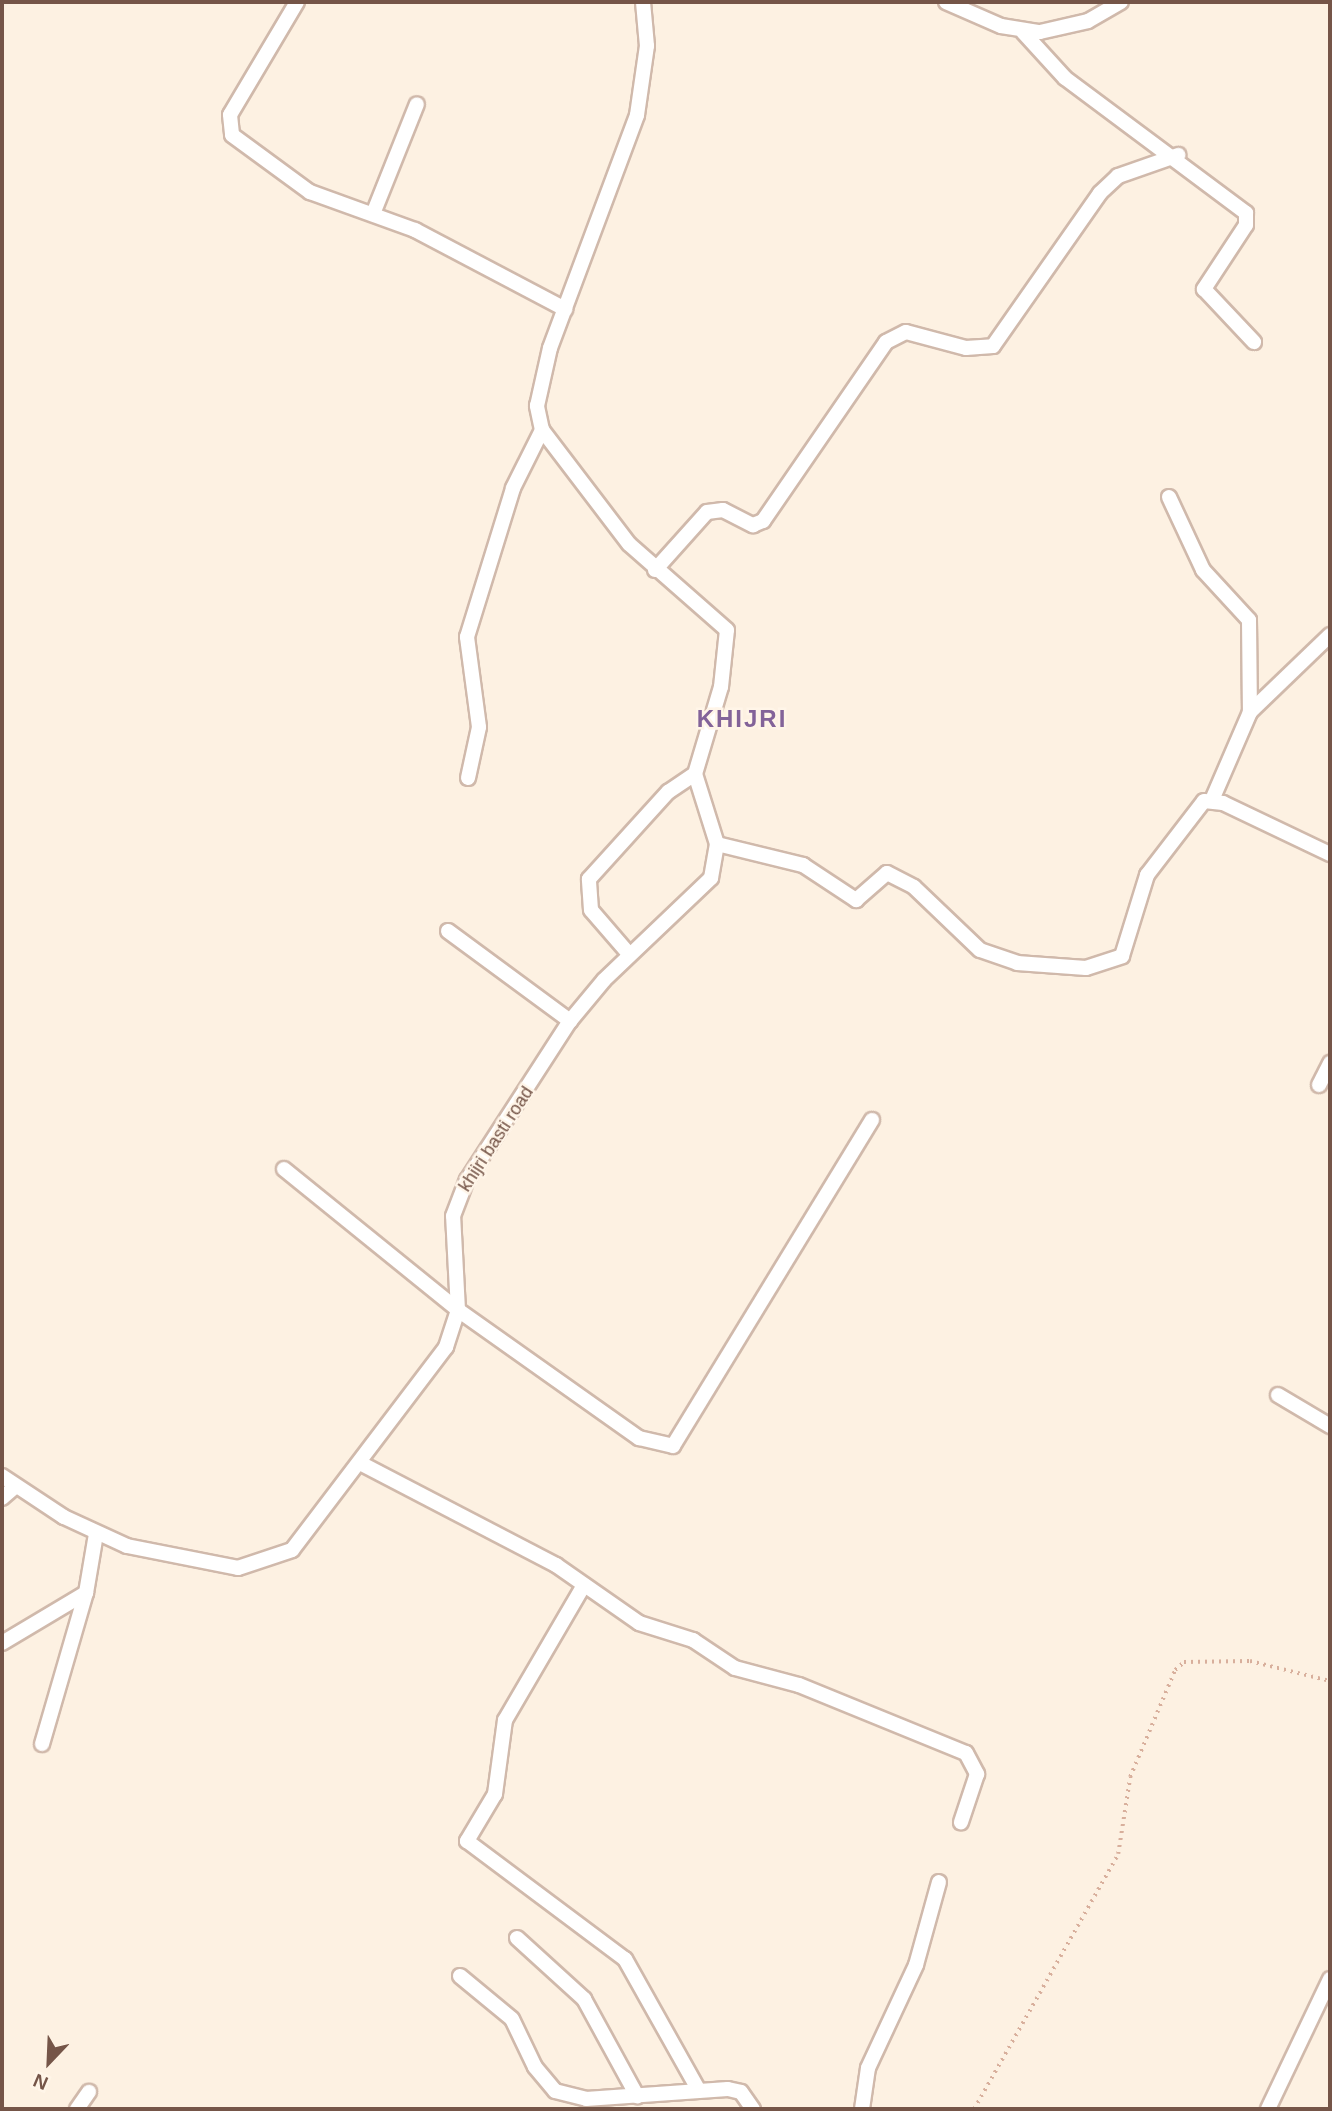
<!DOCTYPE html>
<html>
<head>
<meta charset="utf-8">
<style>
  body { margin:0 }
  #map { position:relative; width:1332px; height:2111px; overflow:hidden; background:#fdf1e2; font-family:Helvetica,sans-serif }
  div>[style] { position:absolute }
  .path>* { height:3.5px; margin-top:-1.75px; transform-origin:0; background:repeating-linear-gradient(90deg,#d8af9c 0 2px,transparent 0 7px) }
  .roads { filter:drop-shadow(2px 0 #d0b9ab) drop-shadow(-2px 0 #d0b9ab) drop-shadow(0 2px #d0b9ab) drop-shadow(0 -2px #d0b9ab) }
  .street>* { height:14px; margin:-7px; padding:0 7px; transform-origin:7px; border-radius:7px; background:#fff }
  span { translate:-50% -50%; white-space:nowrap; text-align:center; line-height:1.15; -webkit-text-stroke:5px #fff5e8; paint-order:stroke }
  .street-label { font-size:18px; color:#755548 }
  .district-label { font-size:24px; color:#836399; font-weight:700; letter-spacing:2px }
  .frame { position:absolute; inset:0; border:4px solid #755548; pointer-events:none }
  .north { position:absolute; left:14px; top:2027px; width:70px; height:70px; -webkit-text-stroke:5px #fff5e8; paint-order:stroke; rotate:203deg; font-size:19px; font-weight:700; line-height:28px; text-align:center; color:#755548 }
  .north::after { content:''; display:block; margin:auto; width:24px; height:32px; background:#755548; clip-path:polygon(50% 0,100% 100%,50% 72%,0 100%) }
</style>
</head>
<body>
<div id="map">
  <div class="path">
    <div style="left:974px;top:2109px;width:293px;rotate:-60.5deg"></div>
    <div style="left:1118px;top:1854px;width:78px;rotate:-81.1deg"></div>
    <div style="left:1130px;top:1777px;width:116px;rotate:-67.2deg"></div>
    <div style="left:1175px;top:1670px;width:12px;rotate:-42deg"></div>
    <div style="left:1184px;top:1662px;width:66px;rotate:-0.9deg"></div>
    <div style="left:1250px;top:1661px;width:82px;rotate:14deg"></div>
  </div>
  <div class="roads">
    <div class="street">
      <div style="left:297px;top:2px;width:131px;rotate:120.7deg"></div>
      <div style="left:230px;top:115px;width:20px;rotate:84deg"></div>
      <div style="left:232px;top:135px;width:97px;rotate:36.2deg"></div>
      <div style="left:310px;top:192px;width:112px;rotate:19.9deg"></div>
      <div style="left:415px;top:230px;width:170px;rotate:27.8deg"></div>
      <div style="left:946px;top:2px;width:60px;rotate:23.6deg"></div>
      <div style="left:1001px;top:26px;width:39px;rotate:9deg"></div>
      <div style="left:1040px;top:32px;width:49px;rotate:-12.9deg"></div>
      <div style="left:1088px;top:21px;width:38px;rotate:-30deg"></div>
      <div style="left:1023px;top:32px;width:62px;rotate:47.6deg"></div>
      <div style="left:1065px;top:78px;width:226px;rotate:36.7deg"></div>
      <div style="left:1246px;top:213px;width:12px;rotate:90deg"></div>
      <div style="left:1246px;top:225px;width:77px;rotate:123.3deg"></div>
      <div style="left:1204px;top:289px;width:73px;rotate:46.7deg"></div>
      <div style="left:373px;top:214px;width:118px;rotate:-68.2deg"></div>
      <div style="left:1169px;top:497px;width:81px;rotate:65deg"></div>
      <div style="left:1203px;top:570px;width:68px;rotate:47.4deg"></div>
      <div style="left:1249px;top:620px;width:92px;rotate:89.4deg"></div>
      <div style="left:655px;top:570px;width:78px;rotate:-48.1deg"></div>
      <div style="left:707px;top:512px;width:16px;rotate:-7deg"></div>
      <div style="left:723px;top:510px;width:34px;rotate:27deg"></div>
      <div style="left:753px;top:525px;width:11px;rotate:-22deg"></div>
      <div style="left:763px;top:521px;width:217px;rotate:-55.5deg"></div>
      <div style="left:886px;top:342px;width:22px;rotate:-27deg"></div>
      <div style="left:906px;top:332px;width:62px;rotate:14.9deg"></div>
      <div style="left:966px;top:348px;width:27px;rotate:-4deg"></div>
      <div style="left:993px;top:346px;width:187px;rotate:-55deg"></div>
      <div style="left:1100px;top:193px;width:25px;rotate:-43deg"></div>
      <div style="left:1118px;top:176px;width:64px;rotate:-19.3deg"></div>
      <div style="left:468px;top:778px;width:52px;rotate:-77.8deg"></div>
      <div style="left:479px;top:727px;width:91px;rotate:-97.6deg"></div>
      <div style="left:467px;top:637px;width:156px;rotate:-72.8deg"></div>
      <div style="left:513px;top:488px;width:65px;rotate:-63.4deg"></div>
      <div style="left:1212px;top:800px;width:96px;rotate:-66.6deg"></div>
      <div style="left:1250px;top:712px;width:111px;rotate:-43.9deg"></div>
      <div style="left:717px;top:844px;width:89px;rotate:13.7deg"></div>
      <div style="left:803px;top:865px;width:64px;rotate:33.4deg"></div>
      <div style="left:856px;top:900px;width:41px;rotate:-41.1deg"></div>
      <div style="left:887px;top:873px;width:30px;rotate:27deg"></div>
      <div style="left:914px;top:887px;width:91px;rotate:43.7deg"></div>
      <div style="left:980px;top:950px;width:39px;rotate:19deg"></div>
      <div style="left:1017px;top:963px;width:69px;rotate:4.1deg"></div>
      <div style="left:1086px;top:968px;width:38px;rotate:-18deg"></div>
      <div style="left:1122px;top:956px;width:85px;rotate:-72.8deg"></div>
      <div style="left:1147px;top:875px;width:93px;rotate:-52.4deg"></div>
      <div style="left:1204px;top:801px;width:19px;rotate:6deg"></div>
      <div style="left:1223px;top:803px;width:119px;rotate:25.5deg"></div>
      <div style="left:448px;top:931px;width:152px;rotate:36.4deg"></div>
      <div style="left:629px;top:954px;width:58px;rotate:-130.8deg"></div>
      <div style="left:591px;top:910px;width:31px;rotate:-94deg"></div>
      <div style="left:589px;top:879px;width:118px;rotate:-47.8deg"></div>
      <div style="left:668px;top:792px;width:32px;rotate:-34deg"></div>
      <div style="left:1319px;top:1085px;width:25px;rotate:-63deg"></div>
      <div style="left:284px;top:1169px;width:224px;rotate:39deg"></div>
      <div style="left:458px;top:1310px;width:222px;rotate:35.3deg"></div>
      <div style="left:639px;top:1438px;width:35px;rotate:13deg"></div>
      <div style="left:673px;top:1446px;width:382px;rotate:-58.6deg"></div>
      <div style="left:1278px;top:1395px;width:61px;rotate:30.8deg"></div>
      <div style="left:360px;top:1463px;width:221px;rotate:27.5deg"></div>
      <div style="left:556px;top:1565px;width:101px;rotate:34.9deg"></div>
      <div style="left:639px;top:1623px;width:57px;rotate:17.5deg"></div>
      <div style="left:693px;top:1640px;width:50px;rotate:33.7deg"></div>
      <div style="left:735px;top:1668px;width:66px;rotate:14.9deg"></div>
      <div style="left:799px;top:1685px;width:180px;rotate:22.2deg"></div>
      <div style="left:966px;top:1753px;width:24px;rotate:62deg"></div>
      <div style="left:977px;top:1774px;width:51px;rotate:108.4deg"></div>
      <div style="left:2px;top:1476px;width:74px;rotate:33.5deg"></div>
      <div style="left:64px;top:1517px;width:69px;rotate:24.7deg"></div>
      <div style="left:127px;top:1546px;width:113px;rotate:11.2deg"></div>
      <div style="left:238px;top:1568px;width:57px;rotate:-18.4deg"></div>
      <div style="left:292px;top:1550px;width:255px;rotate:-52.8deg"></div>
      <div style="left:446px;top:1347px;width:39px;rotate:-72deg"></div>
      <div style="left:458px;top:1310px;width:94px;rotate:-93deg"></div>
      <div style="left:453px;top:1216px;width:39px;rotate:-69deg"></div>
      <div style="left:467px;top:1180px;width:189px;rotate:-57.1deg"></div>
      <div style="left:570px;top:1021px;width:53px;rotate:-50.3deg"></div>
      <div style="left:604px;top:980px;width:148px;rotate:-43.6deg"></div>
      <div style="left:711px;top:878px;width:35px;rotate:-80deg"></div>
      <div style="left:717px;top:844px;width:73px;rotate:-107.4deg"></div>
      <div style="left:695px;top:774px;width:91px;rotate:-73.4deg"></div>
      <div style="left:721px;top:687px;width:57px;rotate:-84deg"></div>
      <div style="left:727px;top:630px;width:130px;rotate:-138.7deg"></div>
      <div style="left:629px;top:544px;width:143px;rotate:-127.3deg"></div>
      <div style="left:542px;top:430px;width:25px;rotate:-102deg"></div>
      <div style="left:537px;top:406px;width:59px;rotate:-77.4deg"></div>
      <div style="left:550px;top:348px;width:249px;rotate:-69.5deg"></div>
      <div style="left:637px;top:115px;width:70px;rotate:-81.8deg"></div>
      <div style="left:647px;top:46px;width:44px;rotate:-95.2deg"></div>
      <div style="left:2px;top:1498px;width:18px;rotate:-41deg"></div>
      <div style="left:584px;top:1585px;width:156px;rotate:120.3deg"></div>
      <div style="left:505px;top:1720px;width:75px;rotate:97.7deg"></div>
      <div style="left:495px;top:1794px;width:55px;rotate:120.8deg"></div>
      <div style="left:467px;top:1841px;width:197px;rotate:36.8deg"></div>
      <div style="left:625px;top:1959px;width:151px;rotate:60.7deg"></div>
      <div style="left:2px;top:1643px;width:98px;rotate:-30.8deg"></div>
      <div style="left:86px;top:1593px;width:60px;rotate:-80.4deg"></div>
      <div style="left:42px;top:1744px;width:157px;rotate:-73.8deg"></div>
      <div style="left:517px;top:1938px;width:91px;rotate:42.3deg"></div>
      <div style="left:584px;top:1999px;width:111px;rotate:61.3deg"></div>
      <div style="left:460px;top:1976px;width:67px;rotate:39.6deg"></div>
      <div style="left:512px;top:2019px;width:53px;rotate:64.4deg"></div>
      <div style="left:535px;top:2067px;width:31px;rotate:50deg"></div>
      <div style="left:555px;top:2091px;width:32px;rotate:14deg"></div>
      <div style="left:586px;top:2099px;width:142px;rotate:-4deg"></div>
      <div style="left:728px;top:2089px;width:13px;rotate:13deg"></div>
      <div style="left:741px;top:2092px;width:21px;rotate:55deg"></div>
      <div style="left:77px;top:2109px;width:21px;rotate:-55deg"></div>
      <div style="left:862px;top:2109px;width:41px;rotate:-81.7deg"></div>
      <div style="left:868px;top:2068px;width:114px;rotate:-65deg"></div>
      <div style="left:916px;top:1965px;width:86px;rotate:-74.5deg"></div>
      <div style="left:1268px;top:2109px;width:144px;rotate:-64.5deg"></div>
    </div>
  </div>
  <div class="street-label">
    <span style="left:496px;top:1139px;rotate:-57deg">khijri basti road</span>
  </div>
  <div class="district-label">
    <span style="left:742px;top:719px">KHIJRI</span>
  </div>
  <div class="frame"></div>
  <div class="north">N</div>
</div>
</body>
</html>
